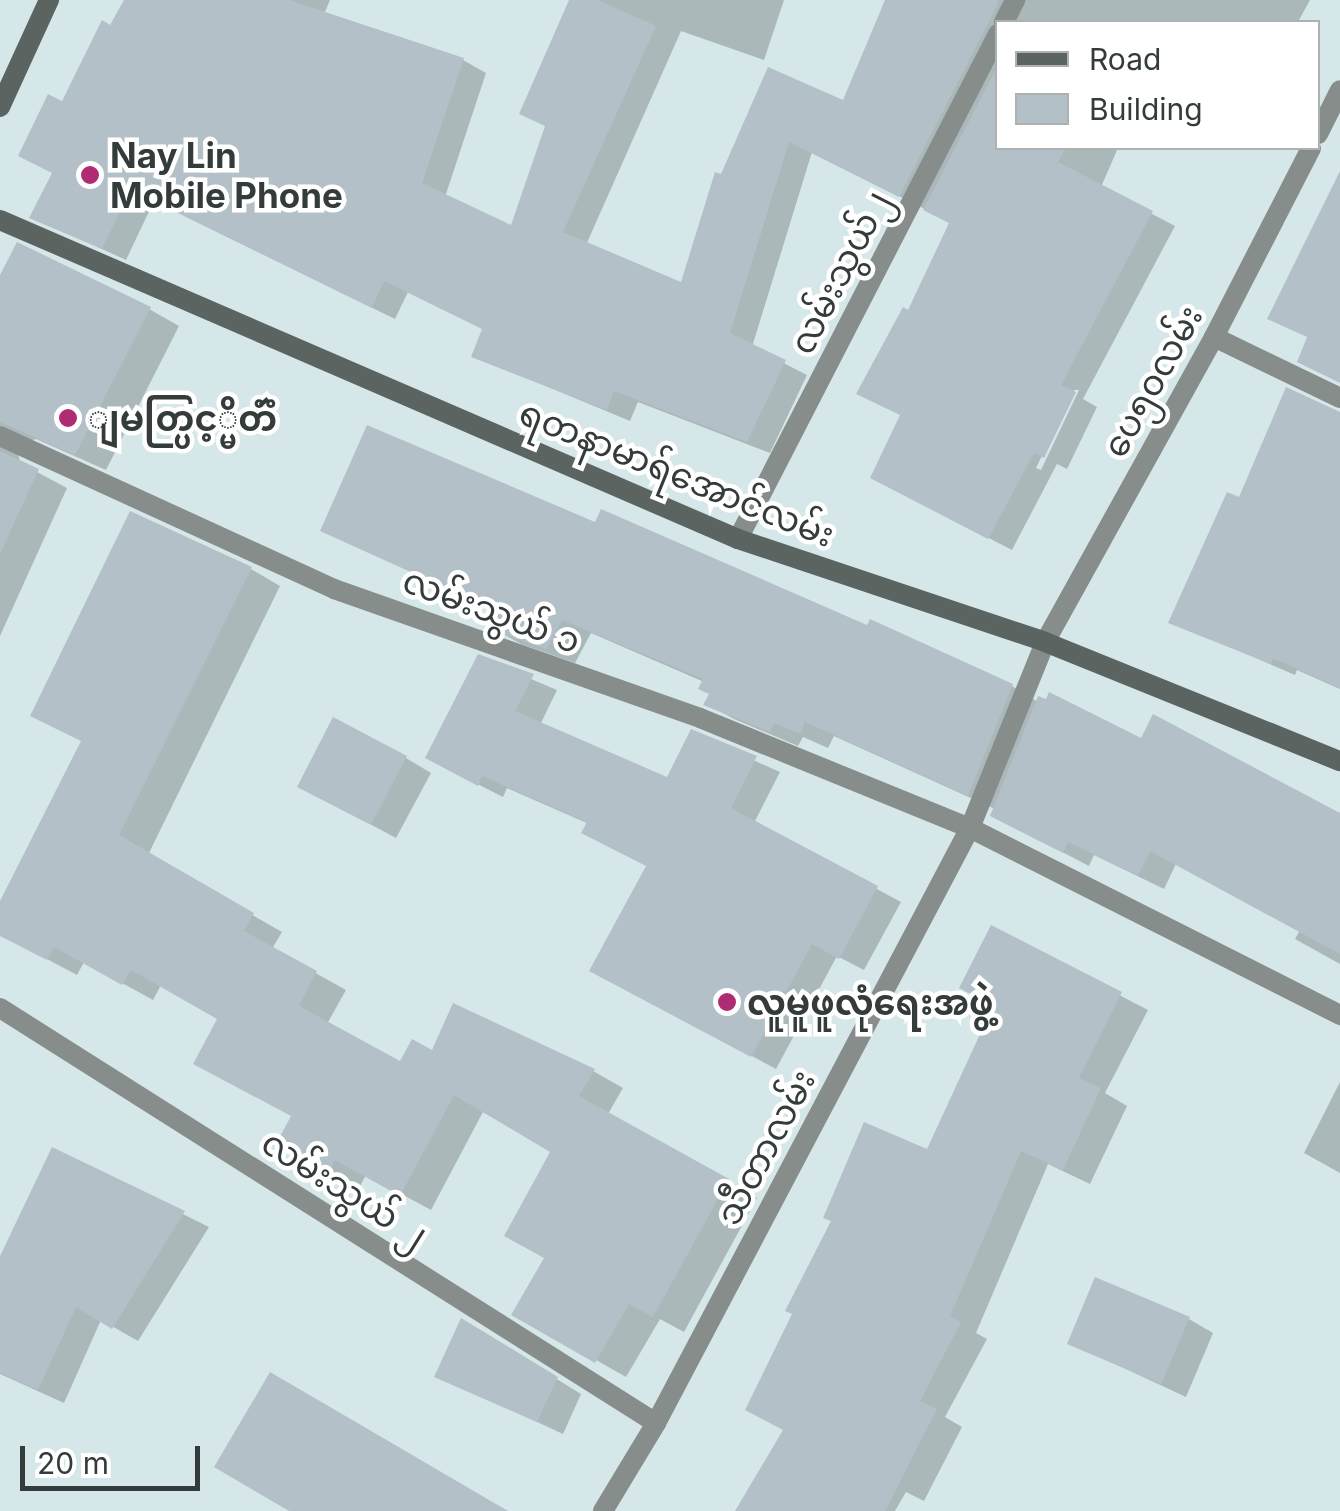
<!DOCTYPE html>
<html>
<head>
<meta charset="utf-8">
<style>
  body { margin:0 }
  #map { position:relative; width:1340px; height:1511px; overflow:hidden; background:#d6e7e9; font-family:Inter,"Noto Sans Myanmar",sans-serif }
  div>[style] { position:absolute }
  .shadow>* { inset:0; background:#0003 }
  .building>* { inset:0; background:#b3c0c7 }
  .street>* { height:20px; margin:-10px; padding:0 10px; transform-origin:10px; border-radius:10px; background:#878d8b }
  .secondary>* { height:20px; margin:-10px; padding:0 10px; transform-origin:10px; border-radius:10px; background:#5b6461 }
  .dots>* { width:28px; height:28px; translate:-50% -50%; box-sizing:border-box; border:5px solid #fff; border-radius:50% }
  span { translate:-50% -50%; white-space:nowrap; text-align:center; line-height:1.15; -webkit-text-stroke:9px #fff; paint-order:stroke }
  .poi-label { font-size:35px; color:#343b3b; font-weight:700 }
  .left { translate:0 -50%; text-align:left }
  .street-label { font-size:35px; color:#343b3b }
  .legend { position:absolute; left:995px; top:20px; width:325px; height:130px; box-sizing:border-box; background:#fff; border:2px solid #aeb1b1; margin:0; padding:12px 18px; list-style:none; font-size:30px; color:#343b3b }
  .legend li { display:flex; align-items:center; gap:20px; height:50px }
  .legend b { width:50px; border:2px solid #aeb1b1 }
  .scale { position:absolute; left:20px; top:1446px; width:180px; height:45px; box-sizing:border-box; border:5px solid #343b3b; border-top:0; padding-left:12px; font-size:30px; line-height:35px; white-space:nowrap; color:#343b3b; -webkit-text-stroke:8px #fff; paint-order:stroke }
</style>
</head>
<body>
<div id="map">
  <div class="shadow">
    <div style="clip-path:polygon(evenodd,127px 0,330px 0,324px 14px,463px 60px,486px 73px,445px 197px,512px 228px,547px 127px,572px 0,784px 0,764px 60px,681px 31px,586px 245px,682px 286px,722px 177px,845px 103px,888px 0,1310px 0,1298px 22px,998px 22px,998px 148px,1118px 148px,1101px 187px,1175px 226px,1083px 399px,1097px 407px,1067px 469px,1057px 464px,1012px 550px,896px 490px,909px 313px,952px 223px,812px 152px,752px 347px,807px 375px,770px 453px,638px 402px,630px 421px,474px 356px,485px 330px,408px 292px,395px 319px,154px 201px,126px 260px,32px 217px,55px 173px,63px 104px,127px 0,1074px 390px,1079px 390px,1041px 470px,1036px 468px,1074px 390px)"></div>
    <div style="clip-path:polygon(0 280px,149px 309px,179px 326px,106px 470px,36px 439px,17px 446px,20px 463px,67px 488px,0 636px)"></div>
    <div style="clip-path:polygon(1340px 413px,1340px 689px,1297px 670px,1295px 675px,1172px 622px,1240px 501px)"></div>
    <div style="clip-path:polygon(597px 525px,868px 629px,1012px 686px,1038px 702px,1340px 813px,1340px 964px,1295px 939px,1300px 930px,1176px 864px,1164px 889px,1094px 855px,1089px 866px,1018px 829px,995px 809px,834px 736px,828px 748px,803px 737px,798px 746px,734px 719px,707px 704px,711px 694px,704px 682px,591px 633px,575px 663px,521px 644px,494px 629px,501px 614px,324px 529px)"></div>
    <div style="clip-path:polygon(251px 569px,280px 586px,148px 855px,282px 932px,272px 949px,346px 990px,327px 1024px,401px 1065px,434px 1054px,593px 1071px,623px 1088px,608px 1114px,757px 1198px,684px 1332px,660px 1319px,626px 1377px,515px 1314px,548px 1257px,554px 1151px,484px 1110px,431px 1210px,366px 1175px,358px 1190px,278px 1145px,294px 1116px,220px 1018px,161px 985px,153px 1000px,84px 962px,77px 975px,0 934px,0 907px)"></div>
    <div style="clip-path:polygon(479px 657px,557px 690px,540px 725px,668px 780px,692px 733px,780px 772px,754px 823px,901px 902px,864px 970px,837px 956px,776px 1069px,617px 983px,649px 866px,589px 824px,507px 788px,503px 797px,452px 771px)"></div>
    <div style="clip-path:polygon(406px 758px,431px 773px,396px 838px,325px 800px)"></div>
    <div style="clip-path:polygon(992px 929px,1148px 1010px,1105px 1093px,1127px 1106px,1090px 1184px,1048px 1164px,976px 1333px,987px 1339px,945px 1417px,962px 1427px,924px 1501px,906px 1492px,895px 1511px,738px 1511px,785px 1430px,929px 1153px,995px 1006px)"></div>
    <div style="clip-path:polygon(1340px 1082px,1340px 1173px,1304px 1153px)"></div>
    <div style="clip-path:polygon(53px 1150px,209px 1227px,138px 1341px,101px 1320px,64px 1403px,0 1374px,0 1269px)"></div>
    <div style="clip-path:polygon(1189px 1319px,1213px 1333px,1186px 1397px,1070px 1343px)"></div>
    <div style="clip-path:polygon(487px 1336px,581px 1394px,563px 1434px,438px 1376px)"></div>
  </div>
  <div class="building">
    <div style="clip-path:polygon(124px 0,289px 0,464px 58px,422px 183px,511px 225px,545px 126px,519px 114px,569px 0,598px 0,656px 26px,563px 232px,681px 282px,715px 172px,721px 174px,768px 67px,843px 100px,885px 0,998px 0,998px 4px,899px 197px,789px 142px,730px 333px,786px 360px,747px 442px,614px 391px,607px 410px,471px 357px,482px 329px,384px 281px,372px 308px,131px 190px,102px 249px,29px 218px,52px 173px,18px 156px,48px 94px,62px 101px,102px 20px,110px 25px)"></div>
    <div style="clip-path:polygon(998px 65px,998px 148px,1066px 148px,1058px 162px,1153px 211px,1061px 385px,1076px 392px,1044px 458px,1034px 453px,988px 539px,870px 478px,900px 415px,856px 394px,903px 307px,908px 310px,949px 223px,923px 210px)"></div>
    <div style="clip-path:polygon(1340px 171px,1340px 383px,1297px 362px,1307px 337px,1267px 319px)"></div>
    <div style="clip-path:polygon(17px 242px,151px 307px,75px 455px,0 422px,0 275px)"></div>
    <div style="clip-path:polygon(1286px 387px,1340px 412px,1340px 688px,1273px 658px,1271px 664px,1168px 623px,1227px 492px,1239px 497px)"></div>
    <div style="clip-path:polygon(367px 425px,595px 522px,601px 509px,867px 625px,870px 619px,1013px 684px,968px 796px,805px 722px,800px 734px,774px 723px,770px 732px,703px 705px,709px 694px,698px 689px,703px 679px,562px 620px,547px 649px,490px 630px,499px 612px,320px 531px)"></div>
    <div style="clip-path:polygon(0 451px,39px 469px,0 554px)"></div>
    <div style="clip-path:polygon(130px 511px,252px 567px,119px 835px,254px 913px,244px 931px,317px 971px,299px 1006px,400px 1061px,412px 1039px,432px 1050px,453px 1003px,595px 1069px,579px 1096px,729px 1179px,653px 1317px,629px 1304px,595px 1363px,511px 1315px,544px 1258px,504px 1236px,550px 1152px,454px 1095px,400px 1196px,335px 1160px,327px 1175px,275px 1146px,291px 1116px,193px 1064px,217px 1019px,131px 970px,122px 985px,54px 947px,47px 960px,0 936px,0 901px,81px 741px,30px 716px)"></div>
    <div style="clip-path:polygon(478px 654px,534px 674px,515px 711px,667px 777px,691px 729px,757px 756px,731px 808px,878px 886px,839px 959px,812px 944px,751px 1057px,589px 971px,646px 866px,581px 833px,587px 822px,482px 776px,478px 786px,425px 758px)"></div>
    <div style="clip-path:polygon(1049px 692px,1141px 738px,1153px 714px,1340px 813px,1340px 954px,1150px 851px,1138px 876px,1068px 842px,1063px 853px,990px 816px,1038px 696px,1046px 699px)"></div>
    <div style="clip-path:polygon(333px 717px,407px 756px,371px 825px,297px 787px)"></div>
    <div style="clip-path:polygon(991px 925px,1122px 992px,1079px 1078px,1101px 1088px,1063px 1170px,1021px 1151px,950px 1316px,961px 1322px,920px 1401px,937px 1409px,885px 1511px,735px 1511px,783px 1430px,745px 1410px,792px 1314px,785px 1311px,831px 1221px,823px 1218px,864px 1122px,927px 1149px,993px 1006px,959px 988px)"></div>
    <div style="clip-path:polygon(52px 1147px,185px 1211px,112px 1329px,76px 1307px,38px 1390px,0 1373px,0 1256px)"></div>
    <div style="clip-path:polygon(1095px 1277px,1190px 1317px,1161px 1384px,1067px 1344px)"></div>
    <div style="clip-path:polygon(461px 1318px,558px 1377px,537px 1422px,434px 1377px)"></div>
    <div style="clip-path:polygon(270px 1372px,390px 1442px,508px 1511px,289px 1511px,214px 1467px)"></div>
  </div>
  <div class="street">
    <div style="left:1004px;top:22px;width:25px;rotate:-63deg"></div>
    <div style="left:1318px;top:134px;width:49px;rotate:-63.4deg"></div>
    <div style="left:1214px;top:337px;width:140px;rotate:25.8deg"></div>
    <div style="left:0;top:436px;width:367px;rotate:24.6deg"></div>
    <div style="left:334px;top:589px;width:388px;rotate:19.4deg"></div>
    <div style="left:700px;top:718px;width:292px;rotate:22.2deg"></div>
    <div style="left:970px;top:828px;width:415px;rotate:26.8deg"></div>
    <div style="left:738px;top:539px;width:568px;rotate:-62.76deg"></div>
    <div style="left:0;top:1008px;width:776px;rotate:32.32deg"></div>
    <div style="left:603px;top:1511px;width:103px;rotate:-58.9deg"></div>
    <div style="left:656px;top:1423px;width:673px;rotate:-62.18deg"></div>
    <div style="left:970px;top:828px;width:201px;rotate:-68deg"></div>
    <div style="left:1045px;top:642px;width:349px;rotate:-61deg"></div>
    <div style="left:1214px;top:337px;width:212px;rotate:-62.8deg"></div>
  </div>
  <div class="secondary">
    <div style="left:0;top:107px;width:118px;rotate:-65.4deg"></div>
    <div style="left:0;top:220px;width:804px;rotate:23.38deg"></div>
    <div style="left:738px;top:539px;width:324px;rotate:18.5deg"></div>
    <div style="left:1045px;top:642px;width:318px;rotate:22deg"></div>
  </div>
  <div class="dots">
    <div style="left:90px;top:175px;background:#af2b72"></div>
    <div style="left:68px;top:418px;background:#af2b72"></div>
    <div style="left:727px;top:1002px;background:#af2b72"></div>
  </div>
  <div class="poi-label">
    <span class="left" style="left:110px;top:175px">Nay Lin<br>Mobile Phone</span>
    <span class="left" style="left:88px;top:418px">ျမတ္ပြင့္မိတၱဴ</span>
    <span class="left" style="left:747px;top:1002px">လူမူဖူလုံရေးအဖွဲ့</span>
  </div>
  <div class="street-label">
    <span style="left:839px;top:272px;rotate:-63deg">လမ်းသွယ်၂</span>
    <span style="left:1152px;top:381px;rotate:-61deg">ပေ၅၀လမ်း</span>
    <span style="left:677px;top:473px;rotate:22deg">ရတနာမာရ်အောင်လမ်း</span>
    <span style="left:492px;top:610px;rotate:20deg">လမ်းသွယ် ၁</span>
    <span style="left:765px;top:1147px;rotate:-62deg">သီတာလမ်း</span>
    <span style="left:345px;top:1188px;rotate:32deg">လမ်းသွယ် ၂</span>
  </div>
  <ul class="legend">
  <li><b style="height:12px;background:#5b6461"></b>Road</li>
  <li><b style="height:28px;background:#b3c0c7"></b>Building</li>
  </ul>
  <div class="scale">20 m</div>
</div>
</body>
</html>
